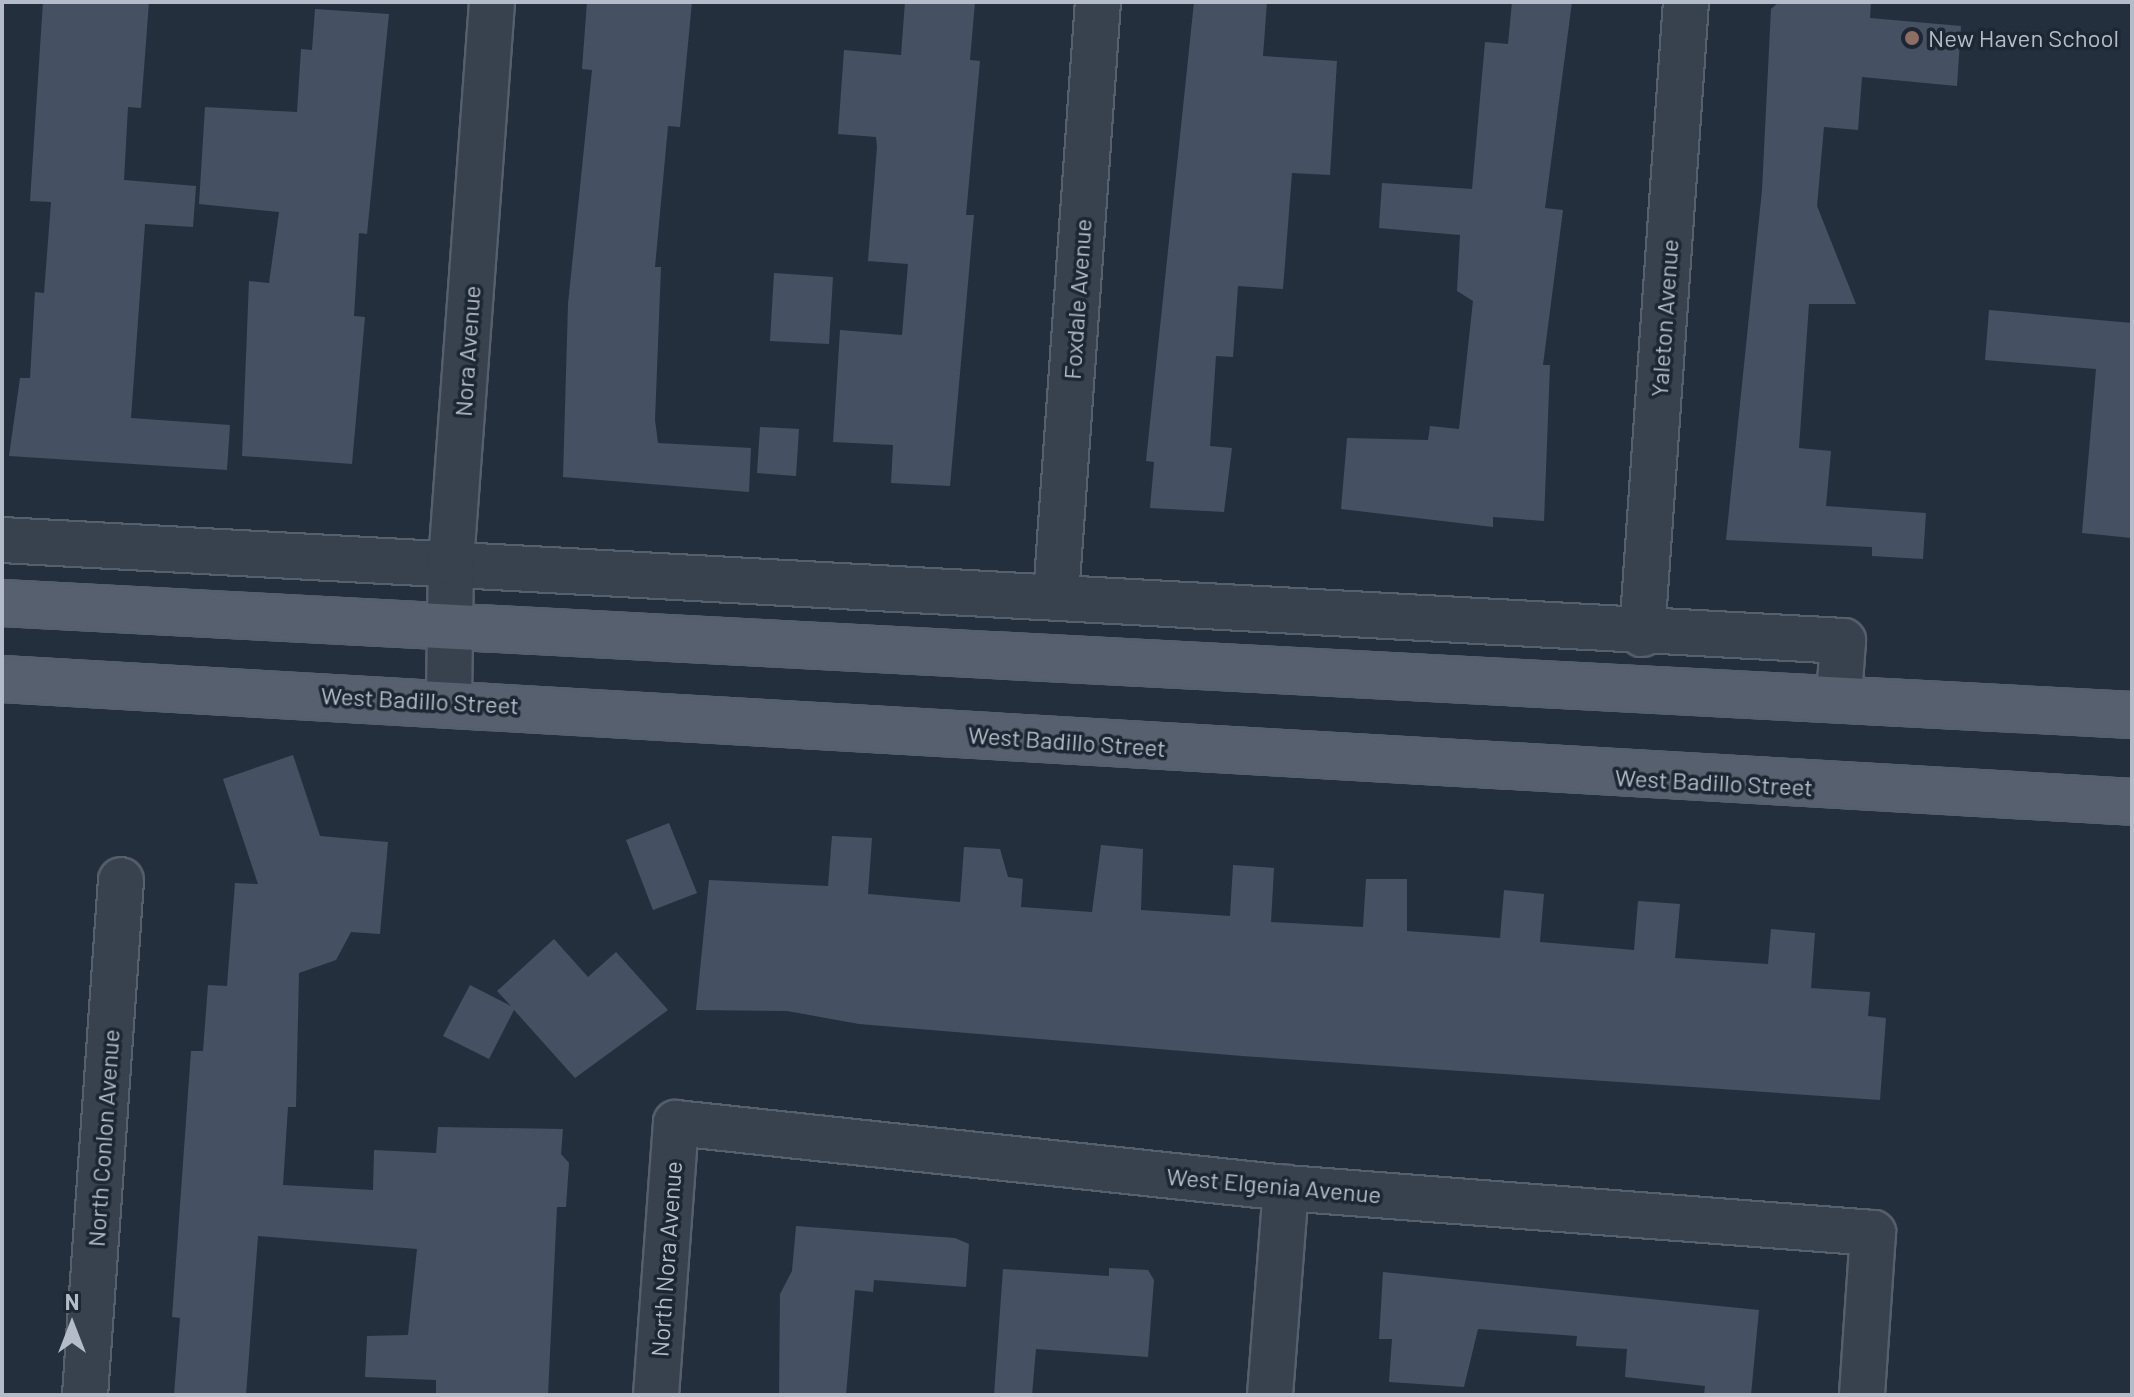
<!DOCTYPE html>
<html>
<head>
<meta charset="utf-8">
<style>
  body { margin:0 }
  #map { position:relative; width:2134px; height:1397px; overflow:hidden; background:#242f3e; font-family:Barlow,sans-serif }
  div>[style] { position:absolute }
  .building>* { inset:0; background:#455162 }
  .roads { filter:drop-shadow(2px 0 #565f6c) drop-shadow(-2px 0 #565f6c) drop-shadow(0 2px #565f6c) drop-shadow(0 -2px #565f6c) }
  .minor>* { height:44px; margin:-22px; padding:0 22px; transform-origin:22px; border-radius:22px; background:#38414e }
  .major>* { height:44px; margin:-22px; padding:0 22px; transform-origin:22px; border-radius:22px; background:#56606e }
  .dots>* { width:22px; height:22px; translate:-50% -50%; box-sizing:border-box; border:4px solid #1d2633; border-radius:50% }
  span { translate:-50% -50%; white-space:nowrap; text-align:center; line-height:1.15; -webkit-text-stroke:7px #1d2633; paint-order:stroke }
  .poi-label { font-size:24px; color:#b4bcc9 }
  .left { translate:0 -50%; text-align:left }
  .street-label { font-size:24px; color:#b4bcc9 }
  .frame { position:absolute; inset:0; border:4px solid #b4bcc9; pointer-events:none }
  .north { position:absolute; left:32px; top:1285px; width:80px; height:80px; -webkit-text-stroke:6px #1d2633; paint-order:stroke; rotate:0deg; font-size:22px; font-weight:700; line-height:32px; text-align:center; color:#b4bcc9 }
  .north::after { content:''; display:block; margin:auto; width:28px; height:36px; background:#b4bcc9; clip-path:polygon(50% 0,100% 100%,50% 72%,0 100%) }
</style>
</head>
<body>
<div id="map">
  <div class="building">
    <div style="clip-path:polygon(43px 2px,149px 2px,141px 108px,128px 107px,124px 180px,196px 186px,193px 227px,145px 224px,131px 418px,230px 425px,227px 470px,9px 456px,20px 378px,30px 378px,35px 292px,44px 293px,51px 202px,30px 201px)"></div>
    <div style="clip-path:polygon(587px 2px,692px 2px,680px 127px,668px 126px,655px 267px,661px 267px,655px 420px,658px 443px,751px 448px,749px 492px,563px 477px,568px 304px,592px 70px,582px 69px)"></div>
    <div style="clip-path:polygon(905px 2px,975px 2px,970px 60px,980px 61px,966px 215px,974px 215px,950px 486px,891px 483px,893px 445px,833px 442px,840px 330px,902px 335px,908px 264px,868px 261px,877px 147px,876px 137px,838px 134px,844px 50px,901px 55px)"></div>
    <div style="clip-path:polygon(1194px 2px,1267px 2px,1263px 56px,1337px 61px,1330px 175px,1292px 173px,1283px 289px,1238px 286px,1233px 357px,1216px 356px,1210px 446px,1232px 448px,1224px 512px,1150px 508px,1154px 462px,1146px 461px)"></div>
    <div style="clip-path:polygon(1512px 2px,1572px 2px,1545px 208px,1563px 210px,1543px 365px,1550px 365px,1544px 521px,1493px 517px,1493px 527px,1341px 509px,1347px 438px,1428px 440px,1430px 426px,1459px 429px,1473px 301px,1457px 291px,1460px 235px,1379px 228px,1382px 183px,1472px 189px,1485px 42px,1508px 44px)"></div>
    <div style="clip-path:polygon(1779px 2px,1871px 2px,1870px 18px,1961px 26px,1957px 86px,1862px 77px,1858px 130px,1824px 127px,1817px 206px,1856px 304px,1809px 304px,1799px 448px,1831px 451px,1826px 506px,1926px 513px,1923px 559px,1872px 556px,1872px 547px,1726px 540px,1762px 190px,1771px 9px)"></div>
    <div style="clip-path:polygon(315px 9px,389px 14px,367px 234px,359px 233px,354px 316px,365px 317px,352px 464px,242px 456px,249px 281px,269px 283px,279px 212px,199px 204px,205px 107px,297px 112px,301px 49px,312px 50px)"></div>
    <div style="clip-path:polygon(774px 273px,833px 277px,829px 344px,770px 341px)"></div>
    <div style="clip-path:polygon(1989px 310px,2132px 323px,2132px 538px,2082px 533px,2096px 369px,1985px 360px)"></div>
    <div style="clip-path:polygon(760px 427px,799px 429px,796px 476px,757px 473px)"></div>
    <div style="clip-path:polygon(293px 755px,320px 836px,388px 842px,380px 934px,351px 932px,336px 960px,299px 973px,296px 1107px,288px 1107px,283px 1185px,373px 1190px,374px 1150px,436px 1153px,438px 1127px,563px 1129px,561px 1154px,569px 1163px,566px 1207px,557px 1207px,548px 1395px,436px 1395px,436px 1380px,365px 1377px,367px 1336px,408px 1335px,417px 1249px,258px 1236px,246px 1395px,174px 1395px,180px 1318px,172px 1317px,191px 1051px,203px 1051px,208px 985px,227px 986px,235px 883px,258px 884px,223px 779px)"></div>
    <div style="clip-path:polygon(669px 823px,697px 893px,653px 910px,626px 840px)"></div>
    <div style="clip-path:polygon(832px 836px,872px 838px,868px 894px,960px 902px,964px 847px,1000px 849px,1008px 877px,1023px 879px,1021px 907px,1092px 912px,1101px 845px,1143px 849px,1141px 910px,1230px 916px,1233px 865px,1274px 868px,1271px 922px,1363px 927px,1366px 879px,1407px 879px,1407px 931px,1500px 938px,1504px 890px,1544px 894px,1540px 942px,1634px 950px,1638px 901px,1680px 904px,1675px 958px,1768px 964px,1771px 929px,1815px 933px,1811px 988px,1870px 992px,1868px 1016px,1886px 1018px,1880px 1100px,1242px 1056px,859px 1024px,787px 1011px,696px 1010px,709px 880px,828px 886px)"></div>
    <div style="clip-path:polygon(554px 939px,588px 977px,616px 952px,668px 1010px,575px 1078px,514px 1010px,489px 1059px,443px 1036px,470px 985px,511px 1006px,497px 991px)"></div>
    <div style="clip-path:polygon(796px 1226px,955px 1238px,969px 1244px,966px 1287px,874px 1280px,873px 1292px,855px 1290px,846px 1395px,779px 1395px,780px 1294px,792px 1271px)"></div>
    <div style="clip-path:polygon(1109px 1268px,1148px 1270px,1154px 1280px,1148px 1357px,1036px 1349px,1032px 1395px,994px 1395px,1003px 1269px,1109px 1276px)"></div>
    <div style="clip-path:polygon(1383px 1272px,1759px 1310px,1751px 1395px,1704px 1395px,1705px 1386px,1625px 1377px,1627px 1349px,1576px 1346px,1577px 1336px,1478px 1329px,1464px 1387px,1389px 1382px,1392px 1339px,1379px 1339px)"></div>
  </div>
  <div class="roads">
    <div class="minor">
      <div style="left:2px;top:540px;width:1844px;rotate:3.14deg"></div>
      <div style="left:1843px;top:641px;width:56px;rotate:94.1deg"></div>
      <div style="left:1056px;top:596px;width:595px;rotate:-85.96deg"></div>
      <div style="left:1642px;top:634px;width:634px;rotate:-86.02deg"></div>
      <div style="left:449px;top:701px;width:139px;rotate:-89.2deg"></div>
      <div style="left:451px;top:562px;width:561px;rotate:-85.81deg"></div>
      <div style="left:85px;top:1395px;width:516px;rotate:-86deg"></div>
      <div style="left:656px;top:1395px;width:273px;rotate:-85.8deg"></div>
      <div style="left:676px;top:1123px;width:613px;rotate:6.08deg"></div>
      <div style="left:1286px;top:1188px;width:589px;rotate:4.38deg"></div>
      <div style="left:1873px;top:1233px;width:162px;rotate:93.9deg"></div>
      <div style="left:1270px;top:1395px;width:208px;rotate:-85.6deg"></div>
    </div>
    <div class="major">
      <div style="left:2px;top:603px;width:2133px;rotate:3.01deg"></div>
      <div style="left:2px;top:679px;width:2134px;rotate:3.3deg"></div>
    </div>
  </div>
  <div class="dots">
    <div style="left:1912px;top:38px;background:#8d6e63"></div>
  </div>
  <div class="poi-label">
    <span class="left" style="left:1928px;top:38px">New Haven School</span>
  </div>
  <div class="street-label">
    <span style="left:1077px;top:299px;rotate:-86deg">Foxdale Avenue</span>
    <span style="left:1664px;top:318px;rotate:-86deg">Yaleton Avenue</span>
    <span style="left:467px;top:351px;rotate:-86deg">Nora Avenue</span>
    <span style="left:420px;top:700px;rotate:3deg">West Badillo Street</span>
    <span style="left:1067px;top:741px;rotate:4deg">West Badillo Street</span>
    <span style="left:1714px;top:782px;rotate:3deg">West Badillo Street</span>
    <span style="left:103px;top:1138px;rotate:-86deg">North Conlon Avenue</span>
    <span style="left:1274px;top:1185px;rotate:5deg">West Elgenia Avenue</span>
    <span style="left:666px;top:1259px;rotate:-86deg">North Nora Avenue</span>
  </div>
  <div class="frame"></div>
  <div class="north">N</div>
</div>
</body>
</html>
